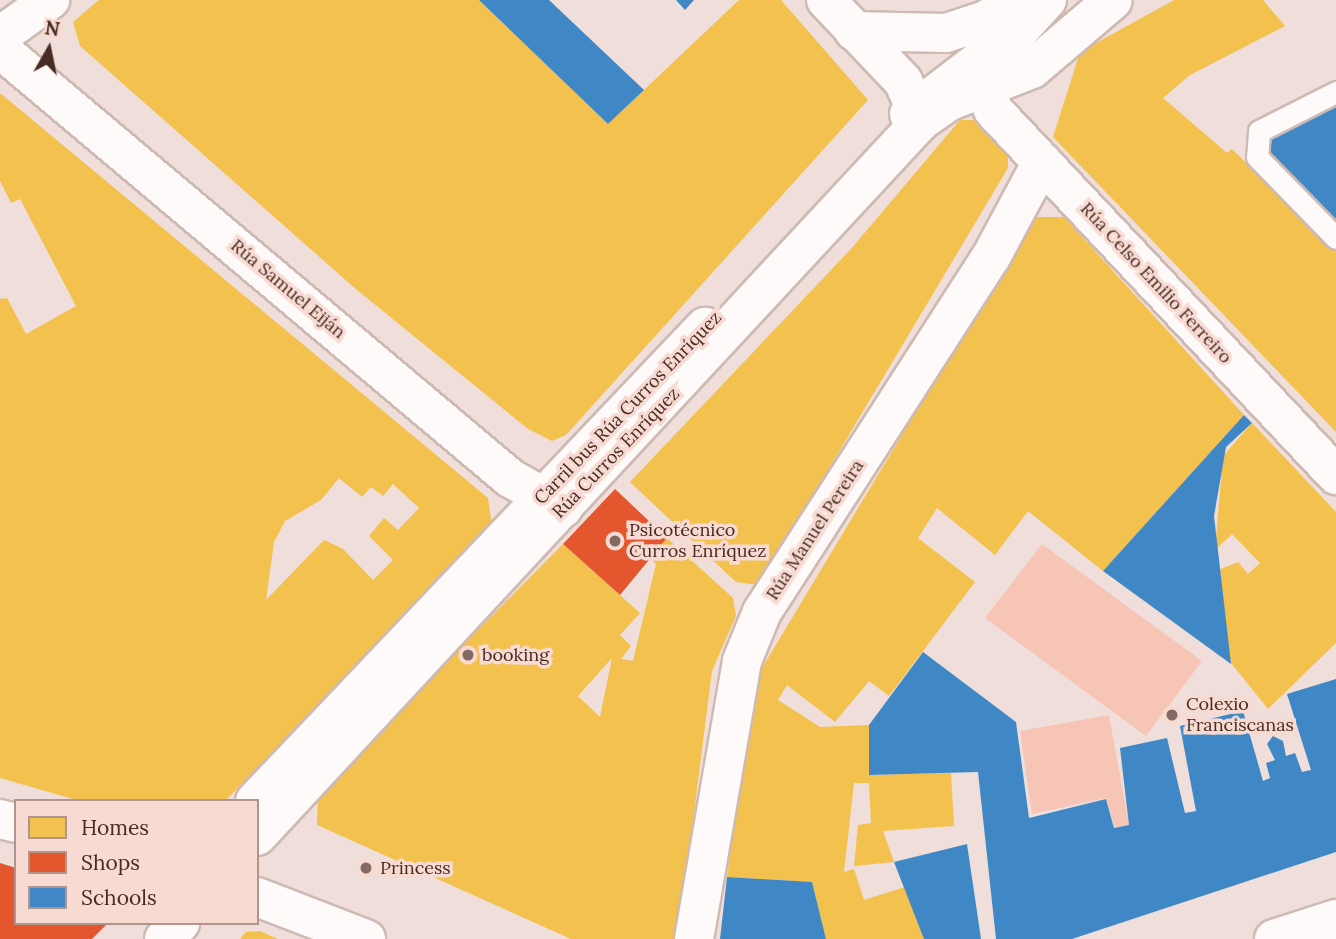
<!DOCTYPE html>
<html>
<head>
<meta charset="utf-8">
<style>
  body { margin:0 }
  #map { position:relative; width:1336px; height:939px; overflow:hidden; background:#efded9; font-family:Lora,serif }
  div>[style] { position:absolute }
  .green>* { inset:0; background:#f7c5b5 }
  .homes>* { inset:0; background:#f2c14e }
  .shops>* { inset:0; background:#e4572e }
  .schools>* { inset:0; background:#3f88c5 }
  .roads { filter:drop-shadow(2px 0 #cebab3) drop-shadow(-2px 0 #cebab3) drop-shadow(0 2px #cebab3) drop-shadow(0 -2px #cebab3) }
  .service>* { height:21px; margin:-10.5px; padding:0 10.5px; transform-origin:10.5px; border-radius:10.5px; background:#fdfaf9 }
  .minor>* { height:38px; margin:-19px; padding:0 19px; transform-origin:19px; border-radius:19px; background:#fdfaf9 }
  .tertiary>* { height:38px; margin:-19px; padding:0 19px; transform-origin:19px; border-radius:19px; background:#fdfaf9 }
  .dots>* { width:19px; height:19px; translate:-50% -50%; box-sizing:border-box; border:4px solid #f7dad1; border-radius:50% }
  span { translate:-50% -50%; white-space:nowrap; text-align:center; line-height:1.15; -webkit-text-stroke:7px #f7dad1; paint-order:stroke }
  .street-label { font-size:18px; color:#472c24 }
  .poi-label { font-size:18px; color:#472c24 }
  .left { translate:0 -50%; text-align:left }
  .legend { position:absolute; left:14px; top:799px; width:245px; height:126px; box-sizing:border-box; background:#f7dad1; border:2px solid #b1948c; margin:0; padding:9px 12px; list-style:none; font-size:21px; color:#472c24 }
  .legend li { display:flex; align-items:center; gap:14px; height:35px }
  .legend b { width:35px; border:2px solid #b1948c }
  .north { position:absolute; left:14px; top:14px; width:70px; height:70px; -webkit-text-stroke:5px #f7dad1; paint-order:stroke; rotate:9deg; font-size:19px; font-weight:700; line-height:28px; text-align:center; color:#472c24 }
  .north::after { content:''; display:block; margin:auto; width:24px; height:32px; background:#472c24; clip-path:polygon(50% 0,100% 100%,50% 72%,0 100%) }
</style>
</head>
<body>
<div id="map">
  <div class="green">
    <div style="clip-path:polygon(1042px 544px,1202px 661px,1146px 736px,985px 618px)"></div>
    <div style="clip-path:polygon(1109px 715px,1129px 825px,1115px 827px,1106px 798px,1032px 814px,1020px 731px)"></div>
  </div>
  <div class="homes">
    <div style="clip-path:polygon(99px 0,479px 0,608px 124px,739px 0,781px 0,868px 100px,566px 435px,552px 441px,528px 429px,357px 290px,80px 46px,73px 22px)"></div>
    <div style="clip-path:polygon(1174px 0,1263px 0,1285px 26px,1190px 75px,1163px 98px,1227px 153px,1232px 149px,1336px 251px,1336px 432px,1053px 137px,1080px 52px)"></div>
    <div style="clip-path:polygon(evenodd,0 93px,488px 498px,492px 525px,225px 801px,80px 801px,0 778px,0 299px,7px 298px,26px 334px,76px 306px,20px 199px,11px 203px,0 181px,0 93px,339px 478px,362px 497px,371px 487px,383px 496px,393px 484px,419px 508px,398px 530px,384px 518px,369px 536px,393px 560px,373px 580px,343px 549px,324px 540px,266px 600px,274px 542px,285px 521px,321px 500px,339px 478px)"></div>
    <div style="clip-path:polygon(960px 120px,988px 120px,1008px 142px,1008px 168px,775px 559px,758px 585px,736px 582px,630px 482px,851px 249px)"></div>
    <div style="clip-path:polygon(1033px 217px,1064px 217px,1244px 415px,1103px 571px,1028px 511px,995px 555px,937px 508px,918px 538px,975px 582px,889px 696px,869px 681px,835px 722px,787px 685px,778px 700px,820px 727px,869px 725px,869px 775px,951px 773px,954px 826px,883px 831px,894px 862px,854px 866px,858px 825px,871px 823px,869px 783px,854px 783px,844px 872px,854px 869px,864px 900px,905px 887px,924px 939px,826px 939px,812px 882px,727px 877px,753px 683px)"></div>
    <div style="clip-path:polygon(1252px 423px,1336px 512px,1336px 643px,1268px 709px,1231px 663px,1216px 571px,1238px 562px,1248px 574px,1260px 563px,1232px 534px,1215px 550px,1223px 456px)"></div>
    <div style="clip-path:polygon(evenodd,667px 538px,733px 598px,736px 616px,712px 671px,678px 939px,571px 939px,317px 825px,318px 791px,563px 544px,640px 613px,620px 635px,631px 646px,621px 659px,633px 661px,656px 564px,651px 559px,667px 538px,612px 658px,600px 717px,578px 696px,612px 658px)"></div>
    <div style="clip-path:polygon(260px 931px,278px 939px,240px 939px,246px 932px)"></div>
  </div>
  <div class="shops">
    <div style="clip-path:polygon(615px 489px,667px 538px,620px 595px,563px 544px)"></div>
    <div style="clip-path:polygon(0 863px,16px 868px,16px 923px,108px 923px,92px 939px,0 939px)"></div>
  </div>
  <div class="schools">
    <div style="clip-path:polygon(479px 0,549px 0,644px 90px,608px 124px)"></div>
    <div style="clip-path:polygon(676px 0,694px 0,685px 10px)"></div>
    <div style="clip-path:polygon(1336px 97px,1336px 227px,1263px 152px,1267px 133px)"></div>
    <div style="clip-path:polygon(1244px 415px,1252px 423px,1226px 447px,1214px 516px,1231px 664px,1103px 571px)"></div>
    <div style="clip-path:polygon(923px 652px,1016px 722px,1029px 818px,1106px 799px,1114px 828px,1129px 825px,1120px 748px,1167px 738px,1185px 813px,1196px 811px,1180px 726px,1243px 711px,1263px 781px,1270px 778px,1266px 763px,1275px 760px,1267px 744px,1273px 736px,1283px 741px,1286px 756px,1295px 753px,1302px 772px,1311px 770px,1287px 694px,1336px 679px,1336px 852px,1072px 939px,996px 939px,978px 772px,869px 775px,869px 725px)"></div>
    <div style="clip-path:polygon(967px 844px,981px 939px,924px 939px,894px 862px)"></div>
    <div style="clip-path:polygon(727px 877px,812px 882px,826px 939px,720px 939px)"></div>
  </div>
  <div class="roads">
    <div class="service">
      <div style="left:1336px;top:92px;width:86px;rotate:153.1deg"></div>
      <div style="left:1259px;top:131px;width:26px;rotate:94deg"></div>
      <div style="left:1257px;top:157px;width:113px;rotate:45.7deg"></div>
    </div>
    <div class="minor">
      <div style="left:1047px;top:0;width:81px;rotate:132.5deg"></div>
      <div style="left:992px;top:60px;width:28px;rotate:103deg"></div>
      <div style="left:986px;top:87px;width:24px;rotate:73deg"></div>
      <div style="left:993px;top:110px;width:501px;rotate:46.78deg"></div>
      <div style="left:0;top:49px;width:666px;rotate:40.07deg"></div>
      <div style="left:510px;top:478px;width:61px;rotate:29.5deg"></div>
      <div style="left:909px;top:114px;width:133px;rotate:-37.4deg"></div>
      <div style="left:255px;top:801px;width:654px;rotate:-46.49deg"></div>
      <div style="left:694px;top:939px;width:282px;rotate:-80.2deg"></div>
      <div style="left:742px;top:661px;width:53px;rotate:-67.8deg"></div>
      <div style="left:762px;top:612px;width:422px;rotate:-57.2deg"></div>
      <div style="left:991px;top:257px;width:108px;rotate:-61.8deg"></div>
      <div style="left:1274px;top:939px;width:65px;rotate:-17.9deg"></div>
    </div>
    <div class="tertiary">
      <div style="left:826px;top:0;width:112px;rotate:46.5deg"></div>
      <div style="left:903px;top:81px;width:44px;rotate:65.8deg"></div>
      <div style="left:854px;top:31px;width:92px;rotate:1.2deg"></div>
      <div style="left:946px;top:33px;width:40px;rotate:-18deg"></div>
      <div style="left:984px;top:21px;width:40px;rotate:-32deg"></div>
      <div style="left:0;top:36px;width:62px;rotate:-35.8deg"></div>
      <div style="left:0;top:819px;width:16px;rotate:14deg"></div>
      <div style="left:257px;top:836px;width:976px;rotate:-47.12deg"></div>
      <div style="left:921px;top:121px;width:35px;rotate:-35deg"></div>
      <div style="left:950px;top:101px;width:88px;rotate:-21.3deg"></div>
      <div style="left:1032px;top:69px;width:106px;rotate:-40.4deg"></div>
      <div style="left:257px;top:897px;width:117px;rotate:21.1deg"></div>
      <div style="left:164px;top:939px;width:23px;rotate:-45deg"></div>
    </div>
  </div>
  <div class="dots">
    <div style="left:615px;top:541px;background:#826a63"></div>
    <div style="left:468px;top:655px;background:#826a63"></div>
    <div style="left:1172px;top:715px;background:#826a63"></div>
    <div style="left:366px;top:868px;background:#826a63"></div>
  </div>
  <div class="street-label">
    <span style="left:1156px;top:283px;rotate:47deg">Rúa Celso Emilio Ferreiro</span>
    <span style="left:288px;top:289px;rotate:40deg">Rúa Samuel Eiján</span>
    <span style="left:628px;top:408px;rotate:-46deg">Carril bus Rúa Curros Enríquez</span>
    <span style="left:616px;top:453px;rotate:-46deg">Rúa Curros Enríquez</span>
    <span style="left:815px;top:530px;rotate:-57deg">Rúa Manuel Pereira</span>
  </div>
  <div class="poi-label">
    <span class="left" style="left:629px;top:541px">Psicotécnico<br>Curros Enríquez</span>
    <span class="left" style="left:482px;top:655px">booking</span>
    <span class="left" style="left:1186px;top:715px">Colexio<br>Franciscanas</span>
    <span class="left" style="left:380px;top:868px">Princess</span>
  </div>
  <ul class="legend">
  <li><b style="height:19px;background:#f2c14e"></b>Homes</li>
  <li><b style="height:19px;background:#e4572e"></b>Shops</li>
  <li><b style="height:19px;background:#3f88c5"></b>Schools</li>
  </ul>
  <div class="north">N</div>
</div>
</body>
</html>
